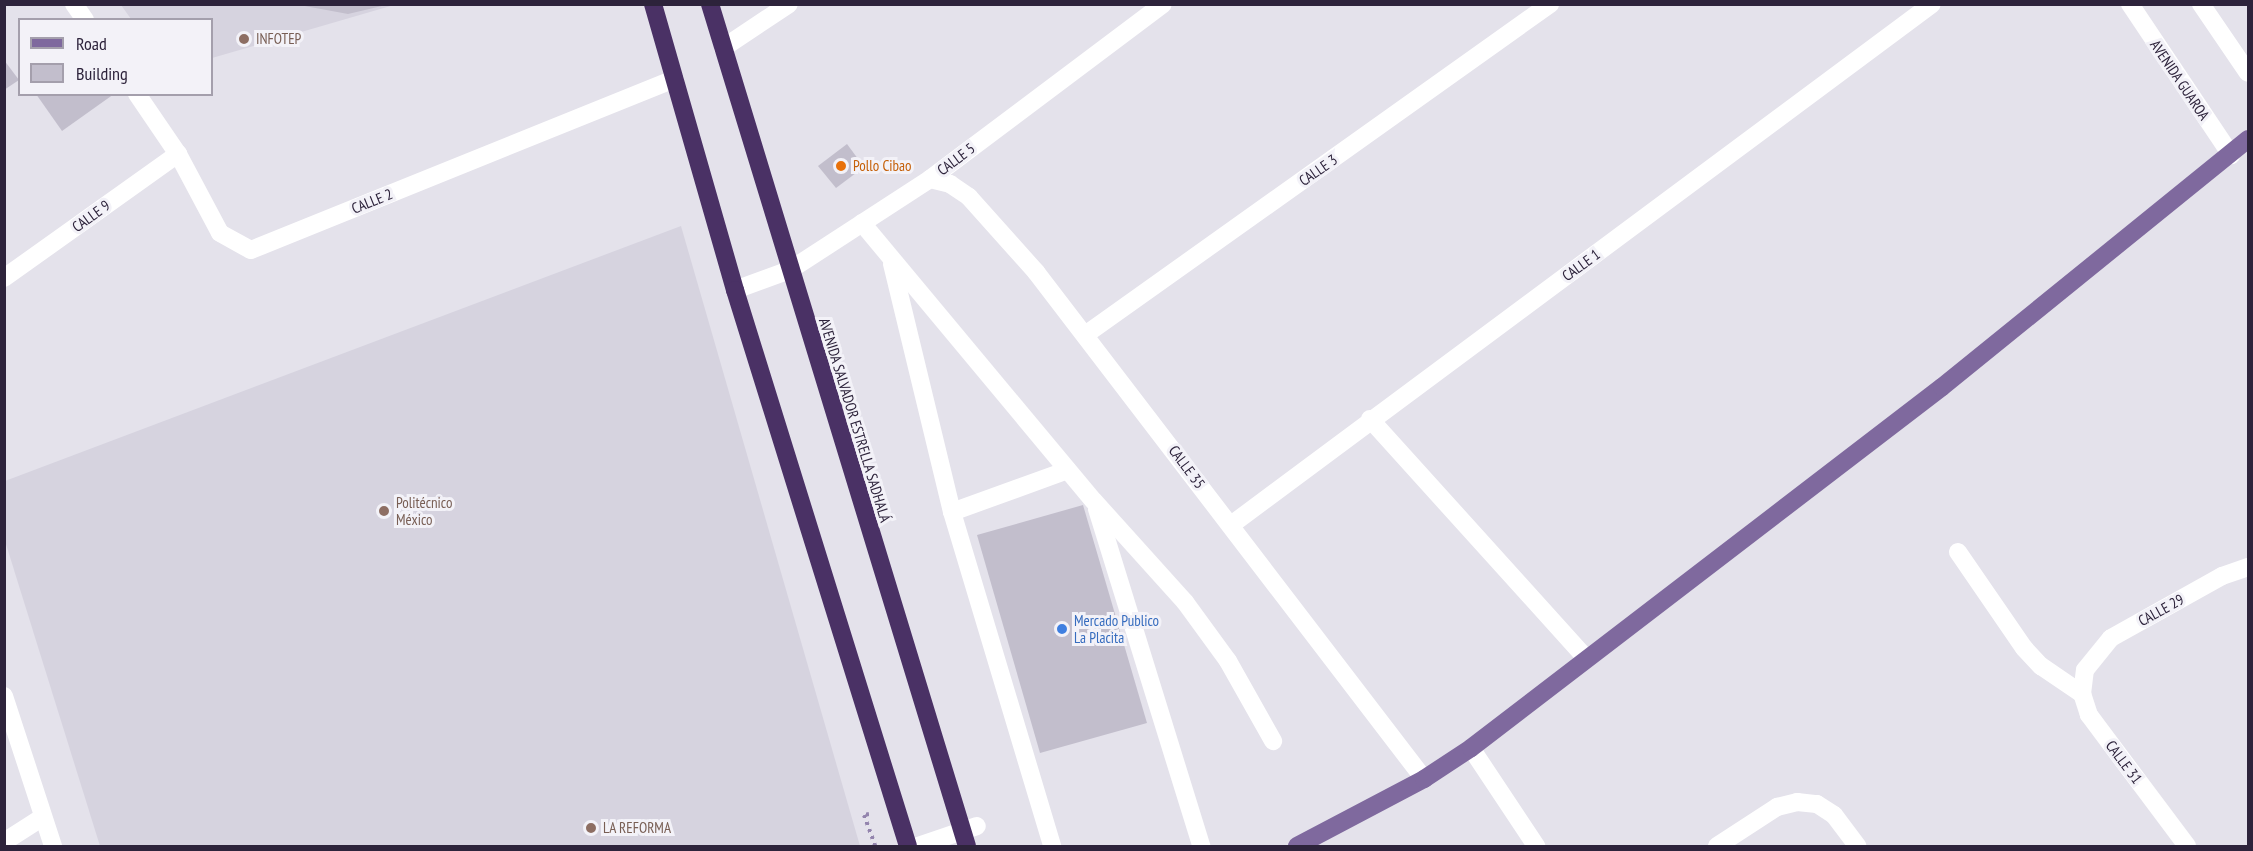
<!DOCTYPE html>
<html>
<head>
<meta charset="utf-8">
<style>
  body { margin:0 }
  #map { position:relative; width:2253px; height:851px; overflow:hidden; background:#e4e2eb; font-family:"PT Sans Narrow",sans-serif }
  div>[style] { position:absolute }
  .built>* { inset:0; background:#d6d3df }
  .building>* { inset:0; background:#c2becc }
  .path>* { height:4px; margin-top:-2px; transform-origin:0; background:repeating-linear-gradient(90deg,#9384ad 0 3px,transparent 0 7.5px) }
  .minor>* { height:18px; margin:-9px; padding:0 9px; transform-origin:9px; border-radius:9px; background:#fff }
  .major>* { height:18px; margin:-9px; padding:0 9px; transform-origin:9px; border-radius:9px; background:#7f699e }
  .highway>* { height:18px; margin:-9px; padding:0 9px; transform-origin:9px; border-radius:9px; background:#4a3165 }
  .dots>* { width:16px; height:16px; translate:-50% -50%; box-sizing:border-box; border:3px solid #f3f2f8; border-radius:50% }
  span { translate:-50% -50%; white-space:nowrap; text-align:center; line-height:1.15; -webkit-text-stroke:6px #f3f2f8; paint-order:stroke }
  .education-label { font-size:15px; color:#785e54 }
  .left { translate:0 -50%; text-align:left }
  .street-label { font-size:15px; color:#2d233b }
  .food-label { font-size:15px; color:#c56008 }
  .shop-label { font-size:15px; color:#366cbe }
  .frame { position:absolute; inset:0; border:6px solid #2d233b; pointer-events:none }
  .legend { position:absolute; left:18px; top:18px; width:195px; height:78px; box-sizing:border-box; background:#f3f2f8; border:2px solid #a49fac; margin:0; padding:8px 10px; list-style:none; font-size:18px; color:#2d233b }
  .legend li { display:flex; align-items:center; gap:12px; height:30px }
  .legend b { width:30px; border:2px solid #a49fac }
</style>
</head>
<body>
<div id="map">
  <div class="built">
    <div style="clip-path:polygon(121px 5px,394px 5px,212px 58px,212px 20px,131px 19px)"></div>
    <div style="clip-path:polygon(681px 226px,860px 846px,100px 846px,5px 541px,5px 481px)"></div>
  </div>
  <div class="building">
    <div style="clip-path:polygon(294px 4px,386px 4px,386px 5px,348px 14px)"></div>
    <div style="clip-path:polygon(4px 60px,19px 80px,4px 90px)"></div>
    <div style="clip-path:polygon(36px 94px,114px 94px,62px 131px)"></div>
    <div style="clip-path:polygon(847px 144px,864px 167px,836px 188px,818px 166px)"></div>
    <div style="clip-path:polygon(1083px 505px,1147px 723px,1040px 753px,977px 535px)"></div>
  </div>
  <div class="path">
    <div style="left:869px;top:814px;width:5px;rotate:169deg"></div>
    <div style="left:864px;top:815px;width:33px;rotate:70deg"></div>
  </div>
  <div class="minor">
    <div style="left:74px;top:4px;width:19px;rotate:55deg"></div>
    <div style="left:2130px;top:4px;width:182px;rotate:56.2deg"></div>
    <div style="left:2201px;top:4px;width:83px;rotate:55.7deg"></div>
    <div style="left:723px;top:48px;width:79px;rotate:-33.7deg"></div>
    <div style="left:137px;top:94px;width:73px;rotate:55.7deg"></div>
    <div style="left:178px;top:154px;width:89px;rotate:62deg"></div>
    <div style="left:220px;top:233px;width:35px;rotate:29deg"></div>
    <div style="left:251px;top:250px;width:457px;rotate:-22deg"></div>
    <div style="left:930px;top:179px;width:21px;rotate:14deg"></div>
    <div style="left:950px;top:184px;width:23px;rotate:34deg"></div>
    <div style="left:969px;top:197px;width:101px;rotate:48.2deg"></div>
    <div style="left:1036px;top:272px;width:638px;rotate:52.57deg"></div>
    <div style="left:862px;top:223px;width:362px;rotate:50.2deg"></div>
    <div style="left:1094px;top:501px;width:136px;rotate:48deg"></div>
    <div style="left:1185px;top:602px;width:73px;rotate:53.9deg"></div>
    <div style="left:1228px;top:661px;width:92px;rotate:60.6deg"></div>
    <div style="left:892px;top:264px;width:255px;rotate:76.4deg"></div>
    <div style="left:952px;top:512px;width:349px;rotate:73.3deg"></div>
    <div style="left:4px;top:278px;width:214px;rotate:-35.5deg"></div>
    <div style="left:735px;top:290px;width:59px;rotate:-20deg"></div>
    <div style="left:790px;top:270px;width:167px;rotate:-33deg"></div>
    <div style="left:930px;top:179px;width:291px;rotate:-36.9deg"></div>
    <div style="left:1085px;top:335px;width:571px;rotate:-35.44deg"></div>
    <div style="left:1370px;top:419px;width:321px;rotate:47.9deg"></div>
    <div style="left:1097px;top:509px;width:353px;rotate:72.8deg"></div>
    <div style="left:952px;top:512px;width:123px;rotate:-19.9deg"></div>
    <div style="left:1231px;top:525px;width:873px;rotate:-36.62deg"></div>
    <div style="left:1958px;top:552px;width:116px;rotate:55.5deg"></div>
    <div style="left:2024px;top:648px;width:25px;rotate:47deg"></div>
    <div style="left:2041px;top:666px;width:50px;rotate:34.3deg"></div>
    <div style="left:4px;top:696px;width:158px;rotate:71.9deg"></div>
    <div style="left:1471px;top:748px;width:118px;rotate:56.4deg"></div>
    <div style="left:4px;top:842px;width:46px;rotate:-32.7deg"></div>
    <div style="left:918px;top:846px;width:62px;rotate:-18.7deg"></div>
    <div style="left:1717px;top:846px;width:72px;rotate:-33deg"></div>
    <div style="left:1777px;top:807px;width:21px;rotate:-14deg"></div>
    <div style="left:1797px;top:802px;width:20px;rotate:6deg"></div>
    <div style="left:1817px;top:804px;width:20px;rotate:33deg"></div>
    <div style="left:1834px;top:815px;width:39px;rotate:53deg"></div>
    <div style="left:2187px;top:846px;width:164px;rotate:-126.8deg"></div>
    <div style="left:2089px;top:715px;width:22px;rotate:-108deg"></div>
    <div style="left:2082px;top:694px;width:24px;rotate:-83deg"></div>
    <div style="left:2085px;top:670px;width:41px;rotate:-50.9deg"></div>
    <div style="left:2111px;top:638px;width:127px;rotate:-29.2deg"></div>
    <div style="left:2222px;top:576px;width:28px;rotate:-19deg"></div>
  </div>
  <div class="major">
    <div style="left:1297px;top:846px;width:144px;rotate:-27.8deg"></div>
    <div style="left:1424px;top:779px;width:56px;rotate:-33.4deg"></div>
    <div style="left:1471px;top:748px;width:593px;rotate:-37.47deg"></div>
    <div style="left:1942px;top:387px;width:394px;rotate:-39deg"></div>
  </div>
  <div class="highway">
    <div style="left:653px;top:4px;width:298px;rotate:74deg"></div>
    <div style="left:735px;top:290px;width:582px;rotate:72.72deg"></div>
    <div style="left:710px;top:4px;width:880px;rotate:73.03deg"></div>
  </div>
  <div class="dots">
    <div style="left:244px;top:39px;background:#8d6e63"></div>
    <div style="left:841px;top:166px;background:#e8710a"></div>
    <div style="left:384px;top:511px;background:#8d6e63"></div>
    <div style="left:1062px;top:629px;background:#3f7fe0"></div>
    <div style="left:591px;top:828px;background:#8d6e63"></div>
  </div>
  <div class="education-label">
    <span class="left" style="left:256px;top:39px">INFOTEP</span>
    <span class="left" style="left:396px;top:511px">Politécnico<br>México</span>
    <span class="left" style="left:603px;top:828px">LA REFORMA</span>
  </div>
  <div class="street-label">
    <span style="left:2180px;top:80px;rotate:56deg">AVENIDA GUAROA</span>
    <span style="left:956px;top:159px;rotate:-37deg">CALLE 5</span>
    <span style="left:1318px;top:170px;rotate:-35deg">CALLE 3</span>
    <span style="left:372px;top:201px;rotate:-22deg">CALLE 2</span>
    <span style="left:91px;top:216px;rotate:-36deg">CALLE 9</span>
    <span style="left:1581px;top:265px;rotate:-36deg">CALLE 1</span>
    <span style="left:855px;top:420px;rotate:73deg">AVENIDA SALVADOR ESTRELLA SADHALÁ</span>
    <span style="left:1187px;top:467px;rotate:53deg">CALLE 35</span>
    <span style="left:2161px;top:610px;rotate:-29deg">CALLE 29</span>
    <span style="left:2124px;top:762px;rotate:53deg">CALLE 31</span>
  </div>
  <div class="food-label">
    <span class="left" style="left:853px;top:166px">Pollo Cibao</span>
  </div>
  <div class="shop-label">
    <span class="left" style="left:1074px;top:629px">Mercado Publico<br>La Placita</span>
  </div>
  <div class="frame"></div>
  <ul class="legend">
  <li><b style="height:8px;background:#7f699e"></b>Road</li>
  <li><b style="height:16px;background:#c2becc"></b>Building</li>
  </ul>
</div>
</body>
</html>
